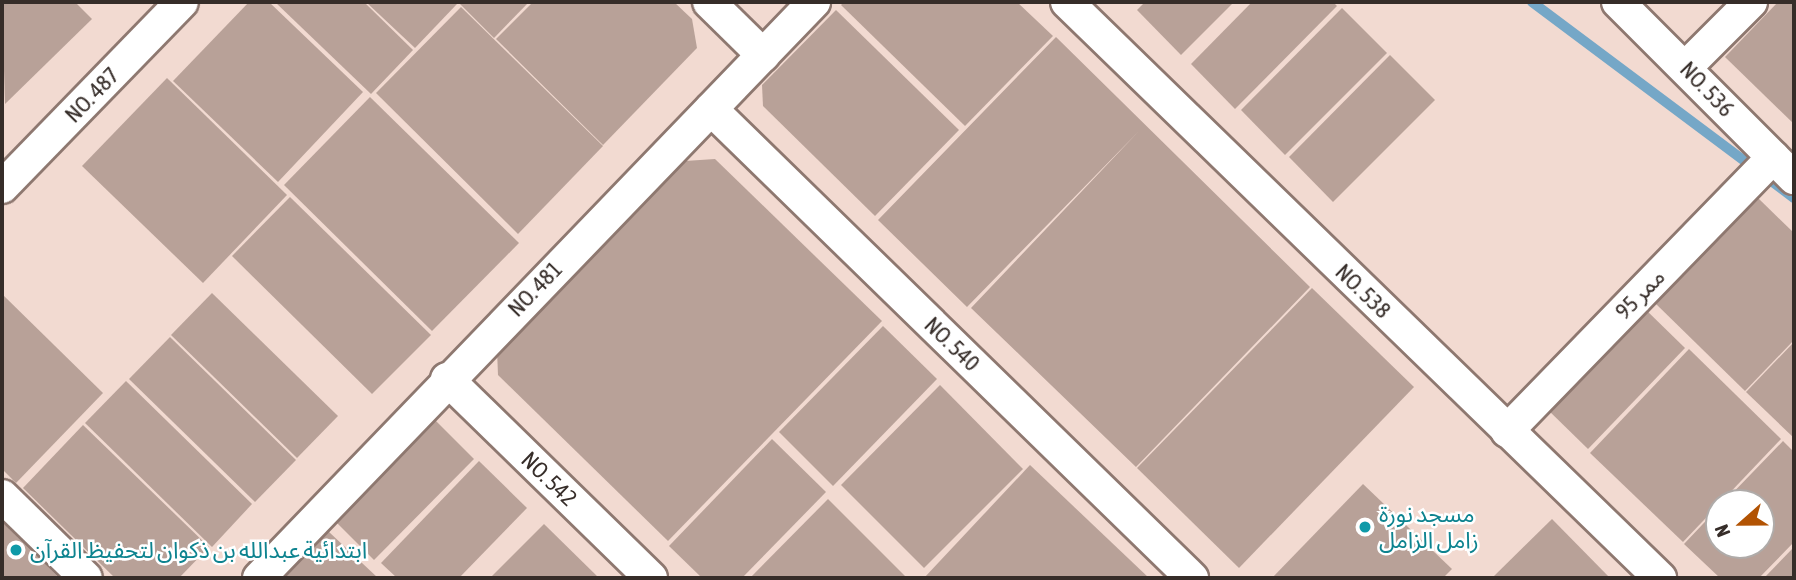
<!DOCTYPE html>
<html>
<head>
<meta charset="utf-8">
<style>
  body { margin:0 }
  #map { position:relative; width:1796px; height:580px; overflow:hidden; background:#f2dad1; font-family:"Asap Condensed","Noto Sans Arabic",sans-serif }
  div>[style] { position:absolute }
  .stream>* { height:10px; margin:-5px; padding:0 5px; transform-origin:5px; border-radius:5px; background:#75a7c7 }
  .building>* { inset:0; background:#b8a198 }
  .roads { filter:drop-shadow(2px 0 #8e7870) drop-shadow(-2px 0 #8e7870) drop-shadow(0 2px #8e7870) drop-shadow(0 -2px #8e7870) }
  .minor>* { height:32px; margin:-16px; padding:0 16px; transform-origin:16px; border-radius:16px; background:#fff }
  .dots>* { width:19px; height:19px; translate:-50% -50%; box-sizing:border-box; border:4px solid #fff; border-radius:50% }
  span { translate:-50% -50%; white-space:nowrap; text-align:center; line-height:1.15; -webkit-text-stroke:5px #fff; paint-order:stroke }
  .street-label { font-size:23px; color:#362d29 }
  .culture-label { font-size:23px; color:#0d838f }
  .left { translate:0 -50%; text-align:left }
  .frame { position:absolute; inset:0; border:4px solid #362d29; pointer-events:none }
  .north { position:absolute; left:1705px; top:489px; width:70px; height:70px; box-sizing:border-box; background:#fff; border:2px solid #afaba9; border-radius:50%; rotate:249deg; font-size:19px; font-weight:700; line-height:28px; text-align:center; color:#362d29 }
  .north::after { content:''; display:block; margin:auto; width:24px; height:32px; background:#b25303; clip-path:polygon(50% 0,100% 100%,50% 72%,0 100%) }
</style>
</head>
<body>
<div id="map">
  <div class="stream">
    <div style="left:1532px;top:2px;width:327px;rotate:36.8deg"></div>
  </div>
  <div class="building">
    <div style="clip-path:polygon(2px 2px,75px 2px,92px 19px,5px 104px)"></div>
    <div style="clip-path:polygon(249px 2px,269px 2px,363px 92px,278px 182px,173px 81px)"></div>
    <div style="clip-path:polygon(275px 2px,364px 2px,413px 50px,371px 94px)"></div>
    <div style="clip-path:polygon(366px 2px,454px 2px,457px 4px,415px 48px)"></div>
    <div style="clip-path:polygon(458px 2px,529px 2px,494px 38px)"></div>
    <div style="clip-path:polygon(533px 2px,674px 2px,692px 19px,697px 48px,603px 145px,496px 39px)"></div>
    <div style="clip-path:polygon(844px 2px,1017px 2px,1053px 36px,965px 126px,841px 5px)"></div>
    <div style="clip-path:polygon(1145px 2px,1234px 2px,1181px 55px,1137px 10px)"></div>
    <div style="clip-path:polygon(1252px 2px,1333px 2px,1337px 6px,1235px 109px,1191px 64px)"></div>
    <div style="clip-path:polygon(1778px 2px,1794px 2px,1794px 124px,1725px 57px)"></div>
    <div style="clip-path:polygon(461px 7px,603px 146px,518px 234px,376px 93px)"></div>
    <div style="clip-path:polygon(1342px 8px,1387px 53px,1285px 155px,1241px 110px)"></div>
    <div style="clip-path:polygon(836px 10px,959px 130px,875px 216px,763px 106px,762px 85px)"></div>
    <div style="clip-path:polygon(1056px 37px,1310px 287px,1136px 467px,971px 308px,1139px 131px,967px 307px,878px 220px)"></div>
    <div style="clip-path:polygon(1390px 55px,1435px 100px,1333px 202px,1289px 157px)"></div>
    <div style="clip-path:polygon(167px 78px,287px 195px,203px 283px,82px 166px)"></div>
    <div style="clip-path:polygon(370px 97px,519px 243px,432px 331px,284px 185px)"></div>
    <div style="clip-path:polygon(715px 159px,882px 321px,668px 541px,498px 375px,497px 350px,685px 161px)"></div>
    <div style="clip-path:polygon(290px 197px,431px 335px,372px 394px,232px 256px)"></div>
    <div style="clip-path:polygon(1757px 197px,1794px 233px,1794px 340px,1745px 391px,1655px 303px)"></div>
    <div style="clip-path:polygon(1312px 288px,1414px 387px,1239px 568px,1137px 468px)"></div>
    <div style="clip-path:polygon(212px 293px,338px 416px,297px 458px,171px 335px)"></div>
    <div style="clip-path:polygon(2px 294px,103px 393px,16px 483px,2px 469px)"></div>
    <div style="clip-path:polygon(1643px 307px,1685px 348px,1588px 449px,1545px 407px)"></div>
    <div style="clip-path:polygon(883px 326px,937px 379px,833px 486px,779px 432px)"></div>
    <div style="clip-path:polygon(170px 337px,296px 460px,255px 502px,129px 379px)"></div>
    <div style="clip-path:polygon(1794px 342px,1794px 438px,1746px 392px)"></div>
    <div style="clip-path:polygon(1689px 349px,1781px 439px,1683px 542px,1590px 453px)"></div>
    <div style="clip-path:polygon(126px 381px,252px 504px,212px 547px,85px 423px)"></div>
    <div style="clip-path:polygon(940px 385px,1023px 469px,924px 568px,841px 485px)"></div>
    <div style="clip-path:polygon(431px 416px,474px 459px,374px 560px,332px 518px)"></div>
    <div style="clip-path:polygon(83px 425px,209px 547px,179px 578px,115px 578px,23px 488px)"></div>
    <div style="clip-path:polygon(772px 439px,826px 492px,742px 578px,702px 578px,669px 546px)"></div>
    <div style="clip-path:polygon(1783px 441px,1794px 452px,1794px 542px,1759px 578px,1720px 578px,1684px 544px,1719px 507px,1719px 545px,1761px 545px,1761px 503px,1723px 503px)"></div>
    <div style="clip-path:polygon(479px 461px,527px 508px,459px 578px,397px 578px,381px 563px)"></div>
    <div style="clip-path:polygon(1030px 465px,1149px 578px,924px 578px)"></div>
    <div style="clip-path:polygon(1363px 484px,1452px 569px,1443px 578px,1272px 578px)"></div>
    <div style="clip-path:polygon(828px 499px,907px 578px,750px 578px)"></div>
    <div style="clip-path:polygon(1552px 519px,1610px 578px,1492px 578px)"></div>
    <div style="clip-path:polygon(2px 522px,59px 578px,2px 578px)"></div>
    <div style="clip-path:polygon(544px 524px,599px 578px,490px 578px)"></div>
    <div style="clip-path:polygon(328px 531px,378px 578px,283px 578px)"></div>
    <div style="clip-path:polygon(1794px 547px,1794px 578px,1764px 578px)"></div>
  </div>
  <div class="roads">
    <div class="minor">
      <div style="left:709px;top:2px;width:76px;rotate:44.5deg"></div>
      <div style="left:1067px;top:2px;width:827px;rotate:44.17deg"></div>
      <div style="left:1618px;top:2px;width:249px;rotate:45deg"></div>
      <div style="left:1686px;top:67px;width:92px;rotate:-45deg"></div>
      <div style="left:711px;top:109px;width:672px;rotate:44.28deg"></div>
      <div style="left:2px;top:187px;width:258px;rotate:-45.8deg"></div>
      <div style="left:447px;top:379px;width:285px;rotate:44.3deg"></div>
      <div style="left:1507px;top:431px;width:382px;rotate:-45.8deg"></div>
      <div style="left:2px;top:496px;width:117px;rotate:44.3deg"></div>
      <div style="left:259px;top:578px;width:800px;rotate:-46.06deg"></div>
    </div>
  </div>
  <div class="dots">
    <div style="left:1365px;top:527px;background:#0f9aa8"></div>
    <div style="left:16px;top:550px;background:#0f9aa8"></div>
  </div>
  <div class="street-label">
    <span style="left:1707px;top:89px;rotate:46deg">NO. 536</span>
    <span style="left:92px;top:95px;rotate:-46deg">NO. 487</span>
    <span style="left:535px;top:289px;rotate:-46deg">NO. 481</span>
    <span style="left:1363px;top:291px;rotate:44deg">NO. 538</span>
    <span style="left:1640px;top:294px;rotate:-46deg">ممر 95</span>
    <span style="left:952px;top:344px;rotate:44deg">NO. 540</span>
    <span style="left:549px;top:479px;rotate:44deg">NO. 542</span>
  </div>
  <div class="culture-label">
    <span class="left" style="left:1379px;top:527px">مسجد نورة<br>زامل الزامل</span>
    <span class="left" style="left:30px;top:550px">ابتدائية عبدالله بن ذكوان لتحفيظ القرآن</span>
  </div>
  <div class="frame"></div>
  <div class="north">N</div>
</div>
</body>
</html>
